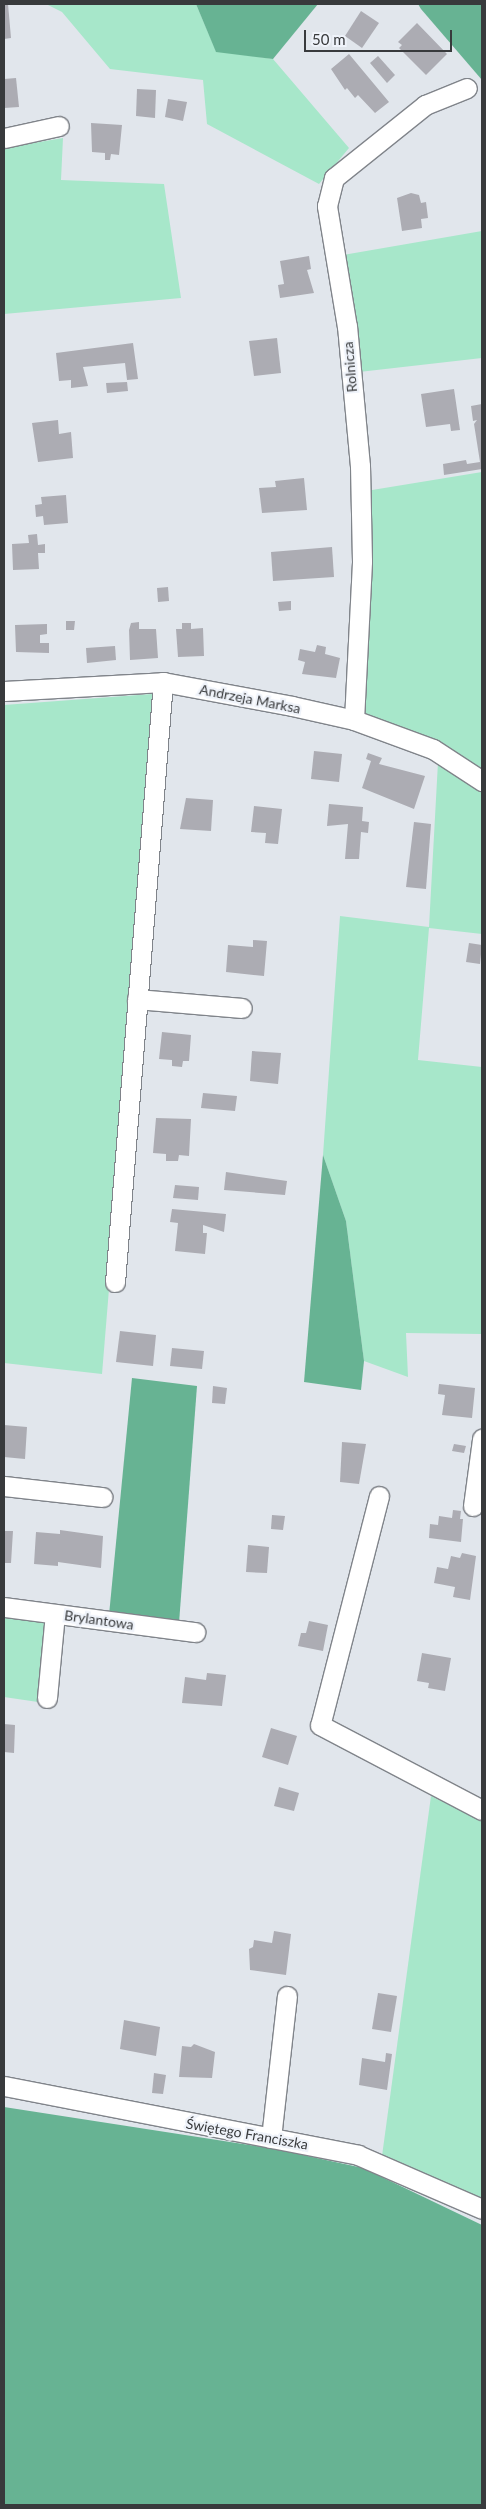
<!DOCTYPE html>
<html>
<head>
<meta charset="utf-8">
<style>
  body { margin:0 }
  #map { position:relative; width:486px; height:2509px; overflow:hidden; background:#e1e6ec; font-family:Lato,sans-serif }
  div>[style] { position:absolute }
  .green>* { inset:0; background:#a7e7ca }
  .forest>* { inset:0; background:#67b393 }
  .building>* { inset:0; background:#acacb3 }
  .roads { filter:drop-shadow(1px 0 #80848a) drop-shadow(-1px 0 #80848a) drop-shadow(0 1px #80848a) drop-shadow(0 -1px #80848a) }
  .minor>* { height:19px; margin:-9.5px; padding:0 9.5px; transform-origin:9.5px; border-radius:9.5px; background:#fff }
  span { translate:-50% -50%; white-space:nowrap; text-align:center; line-height:1.15; -webkit-text-stroke:4.5px #eff3fa; paint-order:stroke }
  .street-label { font-size:14px; color:#383a3c }
  .frame { position:absolute; inset:0; border:5px solid #383a3c; pointer-events:none }
  .scale { position:absolute; left:304px; top:30px; width:148px; height:22px; box-sizing:border-box; border:2px solid #383a3c; border-top:0; padding-left:6px; font-size:15px; line-height:18px; white-space:nowrap; color:#383a3c; -webkit-text-stroke:4px #eff3fa; paint-order:stroke }
</style>
</head>
<body>
<div id="map">
  <div class="green">
    <div style="clip-path:polygon(46px 4px,196px 4px,216px 51px,273px 59px,349px 148px,319px 184px,207px 124px,203px 80px,110px 69px,62px 12px)"></div>
    <div style="clip-path:polygon(63px 138px,61px 180px,164px 184px,181px 298px,4px 314px,4px 148px)"></div>
    <div style="clip-path:polygon(482px 231px,482px 358px,359px 372px,343px 255px)"></div>
    <div style="clip-path:polygon(482px 472px,482px 774px,364px 715px,366px 491px)"></div>
    <div style="clip-path:polygon(152px 694px,157px 706px,102px 1374px,4px 1363px,4px 705px)"></div>
    <div style="clip-path:polygon(438px 762px,482px 789px,482px 934px,429px 928px,418px 1060px,482px 1067px,482px 1334px,406px 1333px,408px 1377px,364px 1361px,346px 1221px,323px 1155px,340px 916px,429px 927px)"></div>
    <div style="clip-path:polygon(4px 1615px,47px 1619px,38px 1702px,4px 1697px)"></div>
    <div style="clip-path:polygon(431px 1796px,482px 1821px,482px 2200px,382px 2156px)"></div>
  </div>
  <div class="forest">
    <div style="clip-path:polygon(196px 4px,318px 4px,273px 59px,216px 52px)"></div>
    <div style="clip-path:polygon(418px 4px,482px 4px,482px 80px,421px 9px)"></div>
    <div style="clip-path:polygon(323px 1155px,346px 1221px,364px 1361px,361px 1390px,304px 1382px)"></div>
    <div style="clip-path:polygon(132px 1378px,197px 1386px,179px 1623px,109px 1615px)"></div>
    <div style="clip-path:polygon(4px 2107px,275px 2149px,363px 2168px,482px 2225px,482px 2505px,4px 2505px)"></div>
  </div>
  <div class="building">
    <div style="clip-path:polygon(4px 4px,8px 4px,11px 38px,4px 39px)"></div>
    <div style="clip-path:polygon(361px 11px,379px 23px,362px 48px,345px 36px)"></div>
    <div style="clip-path:polygon(417px 23px,447px 54px,426px 75px,399px 48px,402px 45px,398px 42px)"></div>
    <div style="clip-path:polygon(349px 54px,389px 102px,375px 113px,358px 95px,355px 98px,347px 88px,345px 90px,331px 69px)"></div>
    <div style="clip-path:polygon(378px 56px,395px 75px,387px 83px,370px 63px)"></div>
    <div style="clip-path:polygon(16px 78px,19px 107px,4px 108px,4px 79px)"></div>
    <div style="clip-path:polygon(137px 89px,156px 90px,155px 118px,136px 116px)"></div>
    <div style="clip-path:polygon(168px 99px,187px 102px,183px 121px,165px 117px)"></div>
    <div style="clip-path:polygon(91px 123px,122px 125px,119px 155px,111px 154px,110px 160px,105px 160px,105px 153px,92px 152px)"></div>
    <div style="clip-path:polygon(411px 193px,419px 195px,421px 203px,426px 202px,428px 218px,421px 219px,422px 228px,402px 231px,397px 198px)"></div>
    <div style="clip-path:polygon(309px 256px,311px 269px,307px 270px,314px 293px,280px 298px,278px 285px,284px 284px,280px 261px)"></div>
    <div style="clip-path:polygon(277px 338px,281px 373px,254px 376px,249px 341px)"></div>
    <div style="clip-path:polygon(133px 343px,138px 379px,127px 380px,125px 363px,83px 367px,88px 386px,71px 388px,71px 380px,59px 381px,56px 353px)"></div>
    <div style="clip-path:polygon(127px 382px,128px 391px,107px 393px,106px 383px)"></div>
    <div style="clip-path:polygon(454px 389px,460px 430px,451px 431px,450px 424px,426px 427px,421px 394px)"></div>
    <div style="clip-path:polygon(482px 404px,482px 469px,444px 475px,443px 464px,466px 460px,467px 464px,480px 462px,474px 424px,477px 420px,473px 421px,471px 406px)"></div>
    <div style="clip-path:polygon(58px 420px,59px 434px,71px 432px,73px 458px,38px 462px,32px 423px)"></div>
    <div style="clip-path:polygon(304px 478px,307px 510px,262px 513px,259px 488px,276px 487px,275px 481px)"></div>
    <div style="clip-path:polygon(66px 495px,68px 523px,44px 525px,43px 516px,36px 517px,35px 505px,42px 504px,41px 497px)"></div>
    <div style="clip-path:polygon(37px 534px,38px 545px,45px 544px,45px 553px,38px 553px,39px 569px,13px 570px,12px 544px,29px 543px,28px 535px)"></div>
    <div style="clip-path:polygon(332px 547px,334px 577px,273px 581px,271px 552px)"></div>
    <div style="clip-path:polygon(168px 587px,169px 601px,158px 602px,157px 588px)"></div>
    <div style="clip-path:polygon(291px 601px,291px 610px,279px 611px,278px 602px)"></div>
    <div style="clip-path:polygon(66px 621px,75px 621px,74px 630px,66px 630px)"></div>
    <div style="clip-path:polygon(139px 622px,139px 629px,156px 629px,158px 658px,130px 660px,129px 630px,131px 623px)"></div>
    <div style="clip-path:polygon(182px 623px,191px 623px,191px 629px,203px 628px,204px 656px,178px 657px,176px 629px,182px 629px)"></div>
    <div style="clip-path:polygon(47px 624px,47px 634px,40px 635px,40px 643px,49px 643px,49px 653px,16px 652px,15px 625px)"></div>
    <div style="clip-path:polygon(317px 645px,326px 647px,325px 654px,340px 658px,336px 678px,302px 674px,305px 662px,298px 660px,300px 649px,315px 652px)"></div>
    <div style="clip-path:polygon(115px 646px,116px 660px,87px 663px,86px 648px)"></div>
    <div style="clip-path:polygon(314px 751px,342px 754px,339px 782px,311px 779px)"></div>
    <div style="clip-path:polygon(368px 753px,382px 758px,379px 764px,425px 776px,414px 809px,362px 788px,371px 761px,366px 759px)"></div>
    <div style="clip-path:polygon(186px 798px,213px 800px,211px 831px,180px 829px)"></div>
    <div style="clip-path:polygon(329px 804px,363px 807px,362px 821px,369px 822px,368px 833px,361px 832px,359px 859px,345px 859px,348px 824px,327px 826px)"></div>
    <div style="clip-path:polygon(254px 806px,282px 809px,278px 844px,265px 843px,266px 833px,251px 832px)"></div>
    <div style="clip-path:polygon(414px 822px,431px 824px,426px 889px,406px 887px)"></div>
    <div style="clip-path:polygon(253px 940px,267px 941px,264px 976px,226px 972px,228px 945px,253px 947px)"></div>
    <div style="clip-path:polygon(469px 943px,482px 945px,480px 964px,466px 962px)"></div>
    <div style="clip-path:polygon(162px 1032px,191px 1035px,189px 1061px,183px 1061px,182px 1067px,172px 1066px,172px 1060px,159px 1059px)"></div>
    <div style="clip-path:polygon(252px 1051px,281px 1053px,278px 1084px,250px 1081px)"></div>
    <div style="clip-path:polygon(203px 1093px,237px 1096px,235px 1111px,201px 1108px)"></div>
    <div style="clip-path:polygon(156px 1118px,191px 1119px,189px 1156px,179px 1155px,178px 1161px,166px 1161px,166px 1154px,153px 1153px)"></div>
    <div style="clip-path:polygon(226px 1172px,287px 1181px,285px 1195px,224px 1190px)"></div>
    <div style="clip-path:polygon(175px 1185px,199px 1187px,198px 1200px,173px 1198px)"></div>
    <div style="clip-path:polygon(172px 1209px,226px 1214px,224px 1232px,203px 1225px,203px 1233px,207px 1233px,205px 1254px,175px 1251px,178px 1223px,170px 1222px)"></div>
    <div style="clip-path:polygon(120px 1331px,156px 1335px,153px 1366px,116px 1362px)"></div>
    <div style="clip-path:polygon(172px 1348px,204px 1351px,202px 1369px,170px 1366px)"></div>
    <div style="clip-path:polygon(439px 1384px,475px 1388px,472px 1418px,442px 1415px,445px 1395px,438px 1394px)"></div>
    <div style="clip-path:polygon(213px 1386px,227px 1388px,225px 1404px,212px 1403px)"></div>
    <div style="clip-path:polygon(4px 1425px,27px 1427px,25px 1459px,4px 1457px)"></div>
    <div style="clip-path:polygon(342px 1442px,366px 1444px,359px 1484px,340px 1482px)"></div>
    <div style="clip-path:polygon(454px 1444px,466px 1446px,464px 1453px,452px 1451px)"></div>
    <div style="clip-path:polygon(453px 1510px,461px 1511px,460px 1519px,463px 1519px,461px 1542px,429px 1538px,430px 1524px,438px 1525px,439px 1516px,452px 1518px)"></div>
    <div style="clip-path:polygon(272px 1515px,285px 1516px,283px 1530px,271px 1529px)"></div>
    <div style="clip-path:polygon(60px 1530px,103px 1536px,101px 1568px,58px 1562px,58px 1566px,34px 1564px,36px 1532px,60px 1534px)"></div>
    <div style="clip-path:polygon(4px 1531px,13px 1531px,11px 1563px,4px 1563px)"></div>
    <div style="clip-path:polygon(248px 1545px,269px 1547px,267px 1573px,246px 1572px)"></div>
    <div style="clip-path:polygon(462px 1553px,476px 1556px,470px 1600px,453px 1597px,455px 1587px,434px 1583px,437px 1567px,448px 1569px,451px 1556px,460px 1558px)"></div>
    <div style="clip-path:polygon(309px 1621px,328px 1625px,323px 1651px,298px 1646px,301px 1633px,306px 1633px)"></div>
    <div style="clip-path:polygon(422px 1653px,451px 1658px,445px 1691px,428px 1688px,429px 1683px,417px 1681px)"></div>
    <div style="clip-path:polygon(207px 1673px,226px 1675px,222px 1706px,182px 1703px,185px 1677px,206px 1680px)"></div>
    <div style="clip-path:polygon(4px 1724px,15px 1725px,14px 1753px,4px 1752px)"></div>
    <div style="clip-path:polygon(271px 1728px,297px 1736px,288px 1765px,262px 1757px)"></div>
    <div style="clip-path:polygon(279px 1787px,299px 1793px,294px 1811px,274px 1806px)"></div>
    <div style="clip-path:polygon(274px 1931px,291px 1934px,286px 1975px,250px 1970px,249px 1949px,253px 1947px,254px 1940px,272px 1943px)"></div>
    <div style="clip-path:polygon(378px 1993px,397px 1996px,391px 2032px,372px 2029px)"></div>
    <div style="clip-path:polygon(124px 2020px,160px 2027px,156px 2056px,120px 2049px)"></div>
    <div style="clip-path:polygon(194px 2044px,215px 2052px,212px 2078px,179px 2077px,182px 2046px,191px 2047px)"></div>
    <div style="clip-path:polygon(386px 2053px,392px 2054px,387px 2090px,359px 2085px,362px 2058px,385px 2062px)"></div>
    <div style="clip-path:polygon(154px 2073px,166px 2075px,163px 2094px,152px 2093px)"></div>
  </div>
  <div class="roads">
    <div class="minor">
      <div style="left:4px;top:138px;width:56px;rotate:-12.3deg"></div>
      <div style="left:4px;top:691px;width:159px;rotate:-3.2deg"></div>
      <div style="left:163px;top:682px;width:131px;rotate:10.5deg"></div>
      <div style="left:292px;top:706px;width:64px;rotate:12.7deg"></div>
      <div style="left:354px;top:720px;width:84px;rotate:20.2deg"></div>
      <div style="left:433px;top:749px;width:59px;rotate:33.1deg"></div>
      <div style="left:354px;top:720px;width:159px;rotate:-87.1deg"></div>
      <div style="left:362px;top:561px;width:95px;rotate:-91.2deg"></div>
      <div style="left:360px;top:466px;width:140px;rotate:-95.3deg"></div>
      <div style="left:347px;top:327px;width:123px;rotate:-99.4deg"></div>
      <div style="left:327px;top:206px;width:29px;rotate:-76deg"></div>
      <div style="left:334px;top:178px;width:117px;rotate:-38.7deg"></div>
      <div style="left:425px;top:105px;width:45px;rotate:-22deg"></div>
      <div style="left:137px;top:999px;width:105px;rotate:4.9deg"></div>
      <div style="left:115px;top:1282px;width:602px;rotate:-85.43deg"></div>
      <div style="left:4px;top:1486px;width:99px;rotate:6.4deg"></div>
      <div style="left:379px;top:1496px;width:236px;rotate:104.4deg"></div>
      <div style="left:320px;top:1725px;width:183px;rotate:27.7deg"></div>
      <div style="left:473px;top:1506px;width:68px;rotate:-82.3deg"></div>
      <div style="left:4px;top:1607px;width:193px;rotate:7.5deg"></div>
      <div style="left:47px;top:1698px;width:84px;rotate:-84.6deg"></div>
      <div style="left:4px;top:2086px;width:361px;rotate:11deg"></div>
      <div style="left:358px;top:2155px;width:135px;rotate:23.5deg"></div>
      <div style="left:271px;top:2138px;width:143px;rotate:-83.6deg"></div>
    </div>
  </div>
  <div class="street-label">
    <span style="left:350px;top:367px;rotate:-95deg">Rolnicza</span>
    <span style="left:250px;top:699px;rotate:11deg">Andrzeja Marksa</span>
    <span style="left:99px;top:1620px;rotate:8deg">Brylantowa</span>
    <span style="left:247px;top:2134px;rotate:10deg">Świętego Franciszka</span>
  </div>
  <div class="frame"></div>
  <div class="scale">50 m</div>
</div>
</body>
</html>
